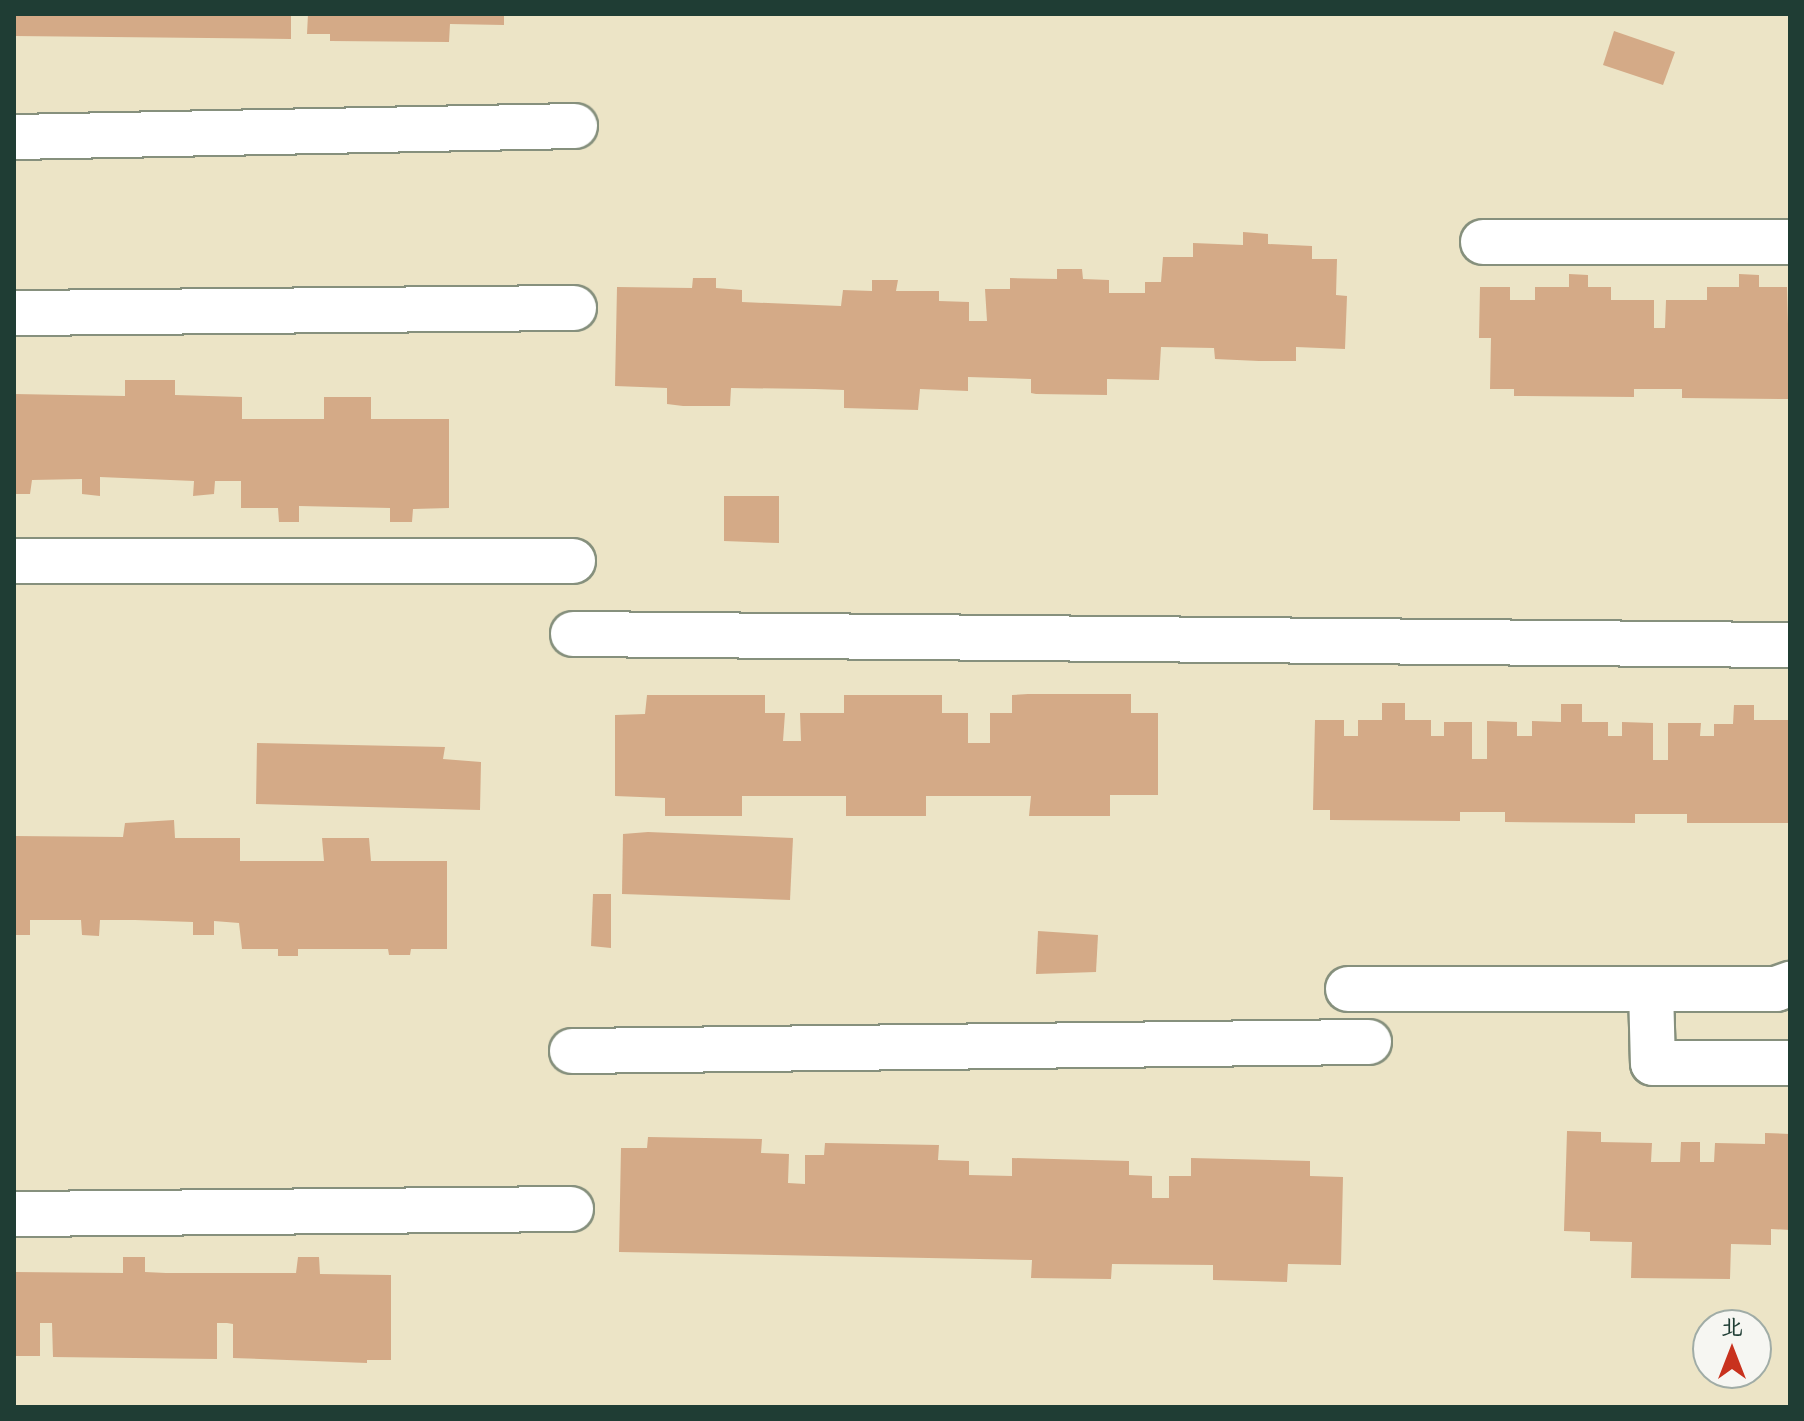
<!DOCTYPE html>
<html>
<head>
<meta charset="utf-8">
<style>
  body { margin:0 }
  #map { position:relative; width:1804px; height:1421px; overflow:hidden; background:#ece4c6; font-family:"Shantell Sans","LXGW WenKai TC",sans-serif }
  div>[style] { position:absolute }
  .building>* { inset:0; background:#d4aa87 }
  .roads { filter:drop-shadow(2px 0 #86907d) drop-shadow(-2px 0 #86907d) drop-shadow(0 2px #86907d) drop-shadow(0 -2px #86907d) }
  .minor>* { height:44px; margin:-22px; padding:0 22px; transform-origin:22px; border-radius:22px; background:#fff }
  span { translate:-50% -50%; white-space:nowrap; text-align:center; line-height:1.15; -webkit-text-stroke:7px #f6f6f2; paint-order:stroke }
  .frame { position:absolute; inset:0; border:16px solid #1f3d34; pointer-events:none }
  .north { position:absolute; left:1692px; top:1309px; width:80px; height:80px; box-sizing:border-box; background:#f6f6f2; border:2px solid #a0aca6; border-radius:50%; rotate:0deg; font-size:22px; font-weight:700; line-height:32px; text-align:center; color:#1f3d34 }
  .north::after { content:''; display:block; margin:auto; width:28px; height:36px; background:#c8321e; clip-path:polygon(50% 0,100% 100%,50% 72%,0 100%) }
</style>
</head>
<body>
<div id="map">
  <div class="building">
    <div style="clip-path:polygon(14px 14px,291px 14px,291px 39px,14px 36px)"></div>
    <div style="clip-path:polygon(308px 14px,504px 14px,504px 25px,450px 24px,449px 42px,330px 41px,330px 34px,307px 34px)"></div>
    <div style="clip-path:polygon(1614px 31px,1675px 52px,1663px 85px,1603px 65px)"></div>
    <div style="clip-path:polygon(1243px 232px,1268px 234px,1268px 244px,1312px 246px,1312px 259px,1337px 259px,1336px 295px,1347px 296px,1345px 349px,1296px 347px,1296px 361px,1259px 361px,1215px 359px,1214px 348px,1161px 347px,1159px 380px,1107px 379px,1107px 395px,1036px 394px,1031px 393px,1031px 379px,968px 377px,968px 391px,920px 389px,918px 410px,844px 408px,844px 390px,815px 389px,731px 388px,730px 406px,683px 406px,667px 404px,667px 388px,615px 386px,617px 287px,692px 288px,693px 278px,716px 278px,716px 288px,742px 290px,742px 302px,841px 306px,843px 290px,872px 291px,872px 280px,898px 280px,896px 291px,939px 291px,939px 301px,969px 302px,969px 321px,987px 321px,985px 289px,1010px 289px,1010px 278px,1057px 279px,1057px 269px,1082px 269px,1083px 279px,1109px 280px,1109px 293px,1145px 293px,1145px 282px,1161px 282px,1163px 257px,1193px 257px,1193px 243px,1243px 245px)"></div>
    <div style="clip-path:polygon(1569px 274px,1588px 275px,1588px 287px,1611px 287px,1611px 300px,1654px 300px,1654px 328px,1665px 328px,1666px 300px,1707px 300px,1707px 287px,1739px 287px,1739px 274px,1759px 275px,1759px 287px,1787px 287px,1790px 399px,1682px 398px,1682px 389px,1634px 389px,1634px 397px,1514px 396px,1514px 389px,1490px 389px,1491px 338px,1479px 338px,1480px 287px,1510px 287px,1510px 300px,1535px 300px,1535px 287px,1569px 287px)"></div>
    <div style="clip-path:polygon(125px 380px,175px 380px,175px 395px,242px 397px,242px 419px,324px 419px,324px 397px,371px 397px,371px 419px,449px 419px,449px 508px,413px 509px,412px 522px,390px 522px,390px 508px,299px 506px,299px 522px,279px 522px,278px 508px,241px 508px,241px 481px,215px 481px,214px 494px,193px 496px,194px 481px,100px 477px,100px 496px,82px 494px,82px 479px,32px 480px,30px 494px,14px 494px,14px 394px,125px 396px)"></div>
    <div style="clip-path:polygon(724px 496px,779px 496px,779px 543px,724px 541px)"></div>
    <div style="clip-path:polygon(1028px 694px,1131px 694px,1131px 713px,1158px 713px,1158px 795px,1110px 795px,1110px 816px,1029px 816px,1031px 796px,926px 796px,926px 816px,846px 816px,846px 796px,742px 796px,742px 816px,665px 816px,665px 798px,615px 796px,615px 715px,645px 714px,647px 695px,765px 695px,765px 713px,785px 713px,783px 741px,801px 741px,800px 713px,844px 713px,844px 695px,942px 695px,942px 713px,968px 713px,968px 743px,990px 743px,990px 713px,1012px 713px,1012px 695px)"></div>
    <div style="clip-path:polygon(1382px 703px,1405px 703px,1405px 720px,1431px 720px,1431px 736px,1444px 736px,1444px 722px,1472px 722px,1472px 759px,1487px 759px,1487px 721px,1517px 722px,1517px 736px,1532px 736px,1532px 721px,1561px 722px,1561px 704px,1582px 704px,1582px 722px,1608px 722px,1608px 736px,1622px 736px,1622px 722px,1653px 723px,1653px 760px,1668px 760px,1668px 723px,1701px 723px,1700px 736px,1714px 736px,1714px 724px,1733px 724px,1734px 705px,1754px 705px,1754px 720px,1790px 720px,1790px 823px,1687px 823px,1687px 814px,1635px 814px,1635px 823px,1505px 822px,1505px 812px,1460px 812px,1460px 821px,1330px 820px,1330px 810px,1313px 810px,1315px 720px,1344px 720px,1344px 736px,1358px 736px,1358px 720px,1382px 720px)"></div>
    <div style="clip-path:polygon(257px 743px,445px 747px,443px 759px,481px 762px,480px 810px,256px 804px)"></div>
    <div style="clip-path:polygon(174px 820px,175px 838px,240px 838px,240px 861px,324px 861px,322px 838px,369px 838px,371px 861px,447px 861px,447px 949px,411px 949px,410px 955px,389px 955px,388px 949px,298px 949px,298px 956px,278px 956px,278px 949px,242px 949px,239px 923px,214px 921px,214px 935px,193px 935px,193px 922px,135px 920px,100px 920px,99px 936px,82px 935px,81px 920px,30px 920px,30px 935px,14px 935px,14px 836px,123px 837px,125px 823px)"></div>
    <div style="clip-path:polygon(648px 832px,793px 838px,790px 900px,622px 894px,623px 834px)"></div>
    <div style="clip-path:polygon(593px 894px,611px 894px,611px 948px,591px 946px)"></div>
    <div style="clip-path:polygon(1038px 931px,1098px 935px,1096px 972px,1036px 974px)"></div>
    <div style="clip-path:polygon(1567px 1131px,1601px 1132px,1601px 1142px,1652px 1143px,1651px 1162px,1680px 1162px,1681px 1142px,1700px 1142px,1700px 1162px,1714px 1162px,1715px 1143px,1765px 1144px,1765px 1133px,1790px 1134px,1790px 1230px,1771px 1229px,1771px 1245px,1731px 1244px,1730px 1279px,1631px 1278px,1632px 1242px,1590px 1241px,1590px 1232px,1564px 1231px)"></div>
    <div style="clip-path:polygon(648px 1137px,762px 1139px,761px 1153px,789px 1154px,788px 1183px,805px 1184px,805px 1155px,824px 1155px,825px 1143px,939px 1145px,938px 1160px,969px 1161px,969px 1175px,1012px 1176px,1012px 1158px,1129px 1161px,1129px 1175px,1152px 1176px,1152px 1198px,1169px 1198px,1169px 1176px,1191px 1176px,1191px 1158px,1310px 1161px,1310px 1176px,1343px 1177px,1341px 1265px,1288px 1264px,1287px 1282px,1213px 1280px,1213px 1265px,1112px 1264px,1111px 1279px,1031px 1278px,1032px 1260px,619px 1252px,621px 1148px,647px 1148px)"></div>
    <div style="clip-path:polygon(123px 1257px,145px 1257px,145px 1272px,166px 1273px,296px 1273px,298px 1257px,319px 1257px,320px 1274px,391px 1275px,391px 1360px,367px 1360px,367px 1363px,233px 1358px,233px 1324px,227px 1323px,217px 1323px,217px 1359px,53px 1357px,52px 1323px,40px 1323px,40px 1356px,14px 1356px,14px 1272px,123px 1273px)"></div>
  </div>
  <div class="roads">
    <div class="minor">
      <div style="left:14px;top:137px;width:561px;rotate:-1.12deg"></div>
      <div style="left:1483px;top:242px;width:307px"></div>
      <div style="left:14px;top:313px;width:560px;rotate:-0.51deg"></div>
      <div style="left:14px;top:561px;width:559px"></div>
      <div style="left:573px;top:634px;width:1217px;rotate:0.52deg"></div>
      <div style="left:1348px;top:989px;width:428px"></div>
      <div style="left:1776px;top:989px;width:15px;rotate:-20deg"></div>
      <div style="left:1651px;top:989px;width:74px;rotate:88.5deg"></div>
      <div style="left:1653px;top:1063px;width:137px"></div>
      <div style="left:572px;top:1051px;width:797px;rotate:-0.65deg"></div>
      <div style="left:14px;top:1214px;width:557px;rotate:-0.51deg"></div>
    </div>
  </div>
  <div class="frame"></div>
  <div class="north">北</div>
</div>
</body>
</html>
